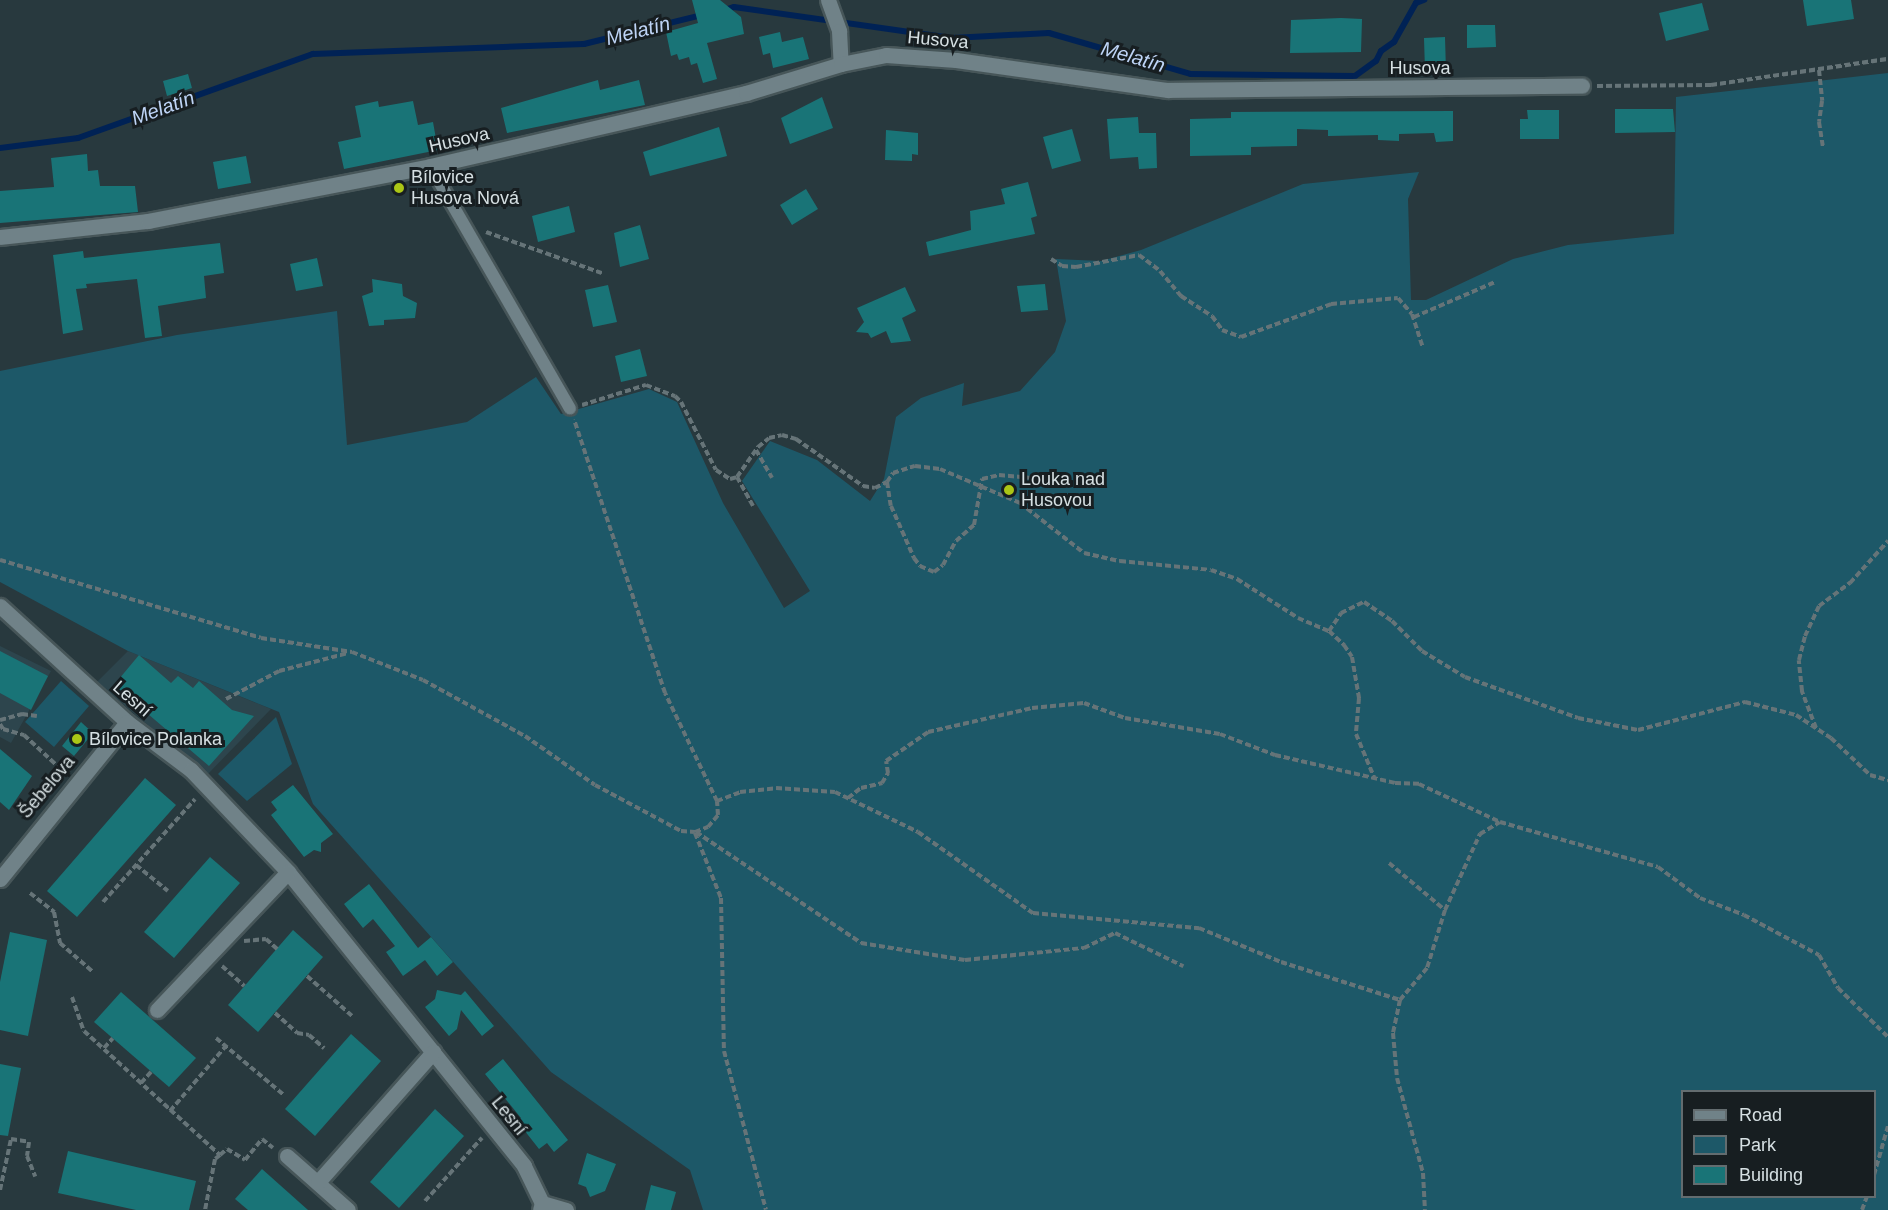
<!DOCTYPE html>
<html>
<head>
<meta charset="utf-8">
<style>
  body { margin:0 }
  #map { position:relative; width:1888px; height:1210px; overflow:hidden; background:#28393e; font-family:Helvetica,sans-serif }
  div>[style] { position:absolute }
  .built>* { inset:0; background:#2d454d }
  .green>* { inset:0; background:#1d5868 }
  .stream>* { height:6px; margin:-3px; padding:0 3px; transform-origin:3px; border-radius:3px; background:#025 }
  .building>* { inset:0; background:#197477 }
  .path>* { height:4px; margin-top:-2px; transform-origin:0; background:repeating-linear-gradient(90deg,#667478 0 6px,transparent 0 9px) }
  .roads { filter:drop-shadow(2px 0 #475659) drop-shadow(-2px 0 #475659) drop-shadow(0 2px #475659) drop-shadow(0 -2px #475659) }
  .lane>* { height:12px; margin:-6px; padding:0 6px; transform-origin:6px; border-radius:6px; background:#708288 }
  .street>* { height:15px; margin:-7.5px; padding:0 7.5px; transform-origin:7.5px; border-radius:7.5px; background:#708288 }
  .dots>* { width:16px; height:16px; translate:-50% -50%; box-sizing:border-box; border:3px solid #171e21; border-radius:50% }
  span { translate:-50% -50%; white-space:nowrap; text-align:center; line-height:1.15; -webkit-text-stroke:6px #171e21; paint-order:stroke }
  .street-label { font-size:18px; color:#d6e0e3 }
  .poi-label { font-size:18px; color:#d6e0e3 }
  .left { translate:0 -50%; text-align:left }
  .water-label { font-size:20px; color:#bed4f6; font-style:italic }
  .legend { position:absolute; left:1681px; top:1090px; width:195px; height:108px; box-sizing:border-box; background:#171e21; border:2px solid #636c6f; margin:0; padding:8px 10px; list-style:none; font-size:18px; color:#d6e0e3 }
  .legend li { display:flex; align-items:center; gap:12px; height:30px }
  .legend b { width:30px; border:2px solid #636c6f }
</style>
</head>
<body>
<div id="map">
  <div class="built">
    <div style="clip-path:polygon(0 646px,51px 671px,11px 743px,0 737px)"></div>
    <div style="clip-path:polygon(128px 651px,271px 709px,207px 775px,97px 682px)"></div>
  </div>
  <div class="green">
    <div style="clip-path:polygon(evenodd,1888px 73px,1888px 1210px,703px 1210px,690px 1170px,551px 1072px,313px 804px,279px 712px,128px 651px,0 582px,0 371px,177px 335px,337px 311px,347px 445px,467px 422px,536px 377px,561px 414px,649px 389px,677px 402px,723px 503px,784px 608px,810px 591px,742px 481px,770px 441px,817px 460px,870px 501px,884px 479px,896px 417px,921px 398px,964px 383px,962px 406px,1020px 391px,1055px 352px,1066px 321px,1056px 259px,1101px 261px,1141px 250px,1303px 184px,1419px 172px,1408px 199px,1411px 300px,1426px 300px,1513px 259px,1568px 245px,1674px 234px,1676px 97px,1888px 73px,1682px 1092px,1874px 1092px,1874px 1196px,1682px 1196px,1682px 1092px)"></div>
    <div style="clip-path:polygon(61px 681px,89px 706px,54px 747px,25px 722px)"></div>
    <div style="clip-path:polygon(276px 717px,292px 764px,247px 801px,218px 774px)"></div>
  </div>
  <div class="stream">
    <div style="left:724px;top:10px;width:10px;rotate:-17deg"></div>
    <div style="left:734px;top:7px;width:220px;rotate:8.1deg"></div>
    <div style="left:952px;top:38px;width:97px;rotate:-3deg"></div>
    <div style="left:1049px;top:33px;width:148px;rotate:16.1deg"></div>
    <div style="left:1191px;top:74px;width:164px;rotate:0.7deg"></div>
    <div style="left:1355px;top:76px;width:26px;rotate:-36deg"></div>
    <div style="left:1376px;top:61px;width:11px;rotate:-63deg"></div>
    <div style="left:1381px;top:51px;width:16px;rotate:-35deg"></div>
    <div style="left:1394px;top:42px;width:45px;rotate:-60.6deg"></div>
    <div style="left:1416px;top:3px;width:9px;rotate:-21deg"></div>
    <div style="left:0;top:148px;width:79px;rotate:-7.3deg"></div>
    <div style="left:78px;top:138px;width:250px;rotate:-19.7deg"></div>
    <div style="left:313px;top:54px;width:271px;rotate:-2.1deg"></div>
    <div style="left:584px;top:44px;width:122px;rotate:-13.8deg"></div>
  </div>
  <div class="building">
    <div style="clip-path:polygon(692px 0,720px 0,741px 17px,744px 34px,707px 43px,717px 79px,703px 83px,697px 63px,691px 65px,689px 57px,679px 60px,677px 54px,671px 56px,666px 32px,698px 23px)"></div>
    <div style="clip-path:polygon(1803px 0,1851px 0,1854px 19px,1807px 26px)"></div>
    <div style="clip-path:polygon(1702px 3px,1709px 30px,1666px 41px,1659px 13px)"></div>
    <div style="clip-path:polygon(1341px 18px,1362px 19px,1361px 52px,1290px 53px,1291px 20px)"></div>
    <div style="clip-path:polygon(1467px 25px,1495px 25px,1496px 47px,1467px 48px)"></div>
    <div style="clip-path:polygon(780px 32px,782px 42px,803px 37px,809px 59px,773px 68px,770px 53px,763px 55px,759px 37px)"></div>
    <div style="clip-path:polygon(1445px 37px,1446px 71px,1425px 71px,1424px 38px)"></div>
    <div style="clip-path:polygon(188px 74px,192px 88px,167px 96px,163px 81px)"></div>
    <div style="clip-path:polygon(598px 80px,600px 90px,639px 80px,645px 105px,507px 133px,501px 108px)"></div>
    <div style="clip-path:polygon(822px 97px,833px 128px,790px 144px,781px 118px)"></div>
    <div style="clip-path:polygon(378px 101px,379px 107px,413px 101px,418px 125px,433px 122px,438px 150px,344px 169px,338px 142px,361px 137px,355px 106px)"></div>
    <div style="clip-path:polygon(1615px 109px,1673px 109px,1675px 132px,1615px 133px)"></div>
    <div style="clip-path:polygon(1527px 110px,1559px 110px,1559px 139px,1520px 139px,1520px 119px,1528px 119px)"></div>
    <div style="clip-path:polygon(1453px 111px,1453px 141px,1436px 142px,1434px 133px,1399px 134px,1399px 141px,1378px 140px,1378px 135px,1328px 136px,1328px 130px,1297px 129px,1297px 146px,1251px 147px,1251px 155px,1190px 156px,1190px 119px,1231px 118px,1231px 112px)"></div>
    <div style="clip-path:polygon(1138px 117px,1139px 133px,1156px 133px,1157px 168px,1139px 169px,1138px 157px,1110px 159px,1107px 119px)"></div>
    <div style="clip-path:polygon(719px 127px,727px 156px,650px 176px,643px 152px)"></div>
    <div style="clip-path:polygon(1072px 129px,1081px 161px,1052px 169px,1043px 137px)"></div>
    <div style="clip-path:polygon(886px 130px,918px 133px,918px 155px,912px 154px,912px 161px,885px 160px)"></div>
    <div style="clip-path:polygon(87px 154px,88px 171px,98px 170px,100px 186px,135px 186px,138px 212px,0 223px,0 191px,54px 187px,51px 158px)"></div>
    <div style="clip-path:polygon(246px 156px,251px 183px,218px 189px,213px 162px)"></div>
    <div style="clip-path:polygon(1028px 182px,1037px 216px,1031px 218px,1035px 234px,929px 256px,926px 242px,971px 230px,970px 211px,1005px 204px,1001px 189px)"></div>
    <div style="clip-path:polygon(806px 189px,818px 209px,792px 225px,780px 205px)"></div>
    <div style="clip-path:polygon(569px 206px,575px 232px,538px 242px,532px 216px)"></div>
    <div style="clip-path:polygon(640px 225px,649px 259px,620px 267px,614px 233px)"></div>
    <div style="clip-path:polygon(220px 243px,224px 273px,204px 276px,206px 298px,158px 306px,162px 336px,145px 338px,137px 279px,86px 284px,87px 288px,76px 289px,83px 330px,63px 334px,53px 255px,83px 251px,84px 258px)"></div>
    <div style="clip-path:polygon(317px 258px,323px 286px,296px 291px,290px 264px)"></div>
    <div style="clip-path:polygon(372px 279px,402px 284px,403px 296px,417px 303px,415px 318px,384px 320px,384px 325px,369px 326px,362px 296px,373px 292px)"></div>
    <div style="clip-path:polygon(1045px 284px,1048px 310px,1021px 312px,1017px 286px)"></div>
    <div style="clip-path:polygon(608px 285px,617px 322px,593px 327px,585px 290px)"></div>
    <div style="clip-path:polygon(905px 287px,916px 311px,902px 318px,911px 341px,891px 343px,886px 331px,871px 338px,868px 333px,856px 332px,864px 322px,857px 308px)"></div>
    <div style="clip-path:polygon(640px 349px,647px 376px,621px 382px,615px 356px)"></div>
    <div style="clip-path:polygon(0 651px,48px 676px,31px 710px,0 693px)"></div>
    <div style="clip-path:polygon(139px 655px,171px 683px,178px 676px,193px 688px,199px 681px,232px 710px,254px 716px,209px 766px,114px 685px)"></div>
    <div style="clip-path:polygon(81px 722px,93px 733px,74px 756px,62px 746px)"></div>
    <div style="clip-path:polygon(0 749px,32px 776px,9px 810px,0 802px)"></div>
    <div style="clip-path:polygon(145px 778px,176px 805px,77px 917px,47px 891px)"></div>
    <div style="clip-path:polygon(293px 785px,333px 834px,321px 843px,321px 852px,314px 850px,304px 857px,271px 815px,277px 810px,271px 802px)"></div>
    <div style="clip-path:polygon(210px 857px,240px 883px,174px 958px,144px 932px)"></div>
    <div style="clip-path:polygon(369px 884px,418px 948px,431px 937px,453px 962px,437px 976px,425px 960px,403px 976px,386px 952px,395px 946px,373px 919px,363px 928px,344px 904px)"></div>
    <div style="clip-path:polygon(293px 930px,323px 957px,258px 1032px,228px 1005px)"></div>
    <div style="clip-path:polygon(10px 932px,47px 940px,28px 1036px,0 1030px,0 982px)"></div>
    <div style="clip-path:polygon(437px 990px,461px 995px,465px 991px,494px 1026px,482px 1036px,461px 1010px,457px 1029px,449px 1036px,425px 1007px,435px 999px)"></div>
    <div style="clip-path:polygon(121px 992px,196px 1058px,169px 1087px,94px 1022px)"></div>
    <div style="clip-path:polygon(351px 1034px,381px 1061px,315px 1136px,285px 1109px)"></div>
    <div style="clip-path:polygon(503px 1059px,568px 1140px,554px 1152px,547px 1143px,539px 1149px,517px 1121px,521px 1118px,485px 1074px)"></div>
    <div style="clip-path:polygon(0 1064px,21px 1068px,8px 1136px,0 1135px)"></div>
    <div style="clip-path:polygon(435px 1109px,464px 1136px,399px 1208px,370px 1182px)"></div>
    <div style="clip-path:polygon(68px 1151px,196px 1181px,189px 1210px,136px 1210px,58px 1193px)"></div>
    <div style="clip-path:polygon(587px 1153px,616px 1164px,605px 1191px,590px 1197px,586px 1187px,578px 1184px)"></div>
    <div style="clip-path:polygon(262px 1169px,308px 1210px,248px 1210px,235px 1199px)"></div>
    <div style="clip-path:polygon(651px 1185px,676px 1192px,671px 1210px,645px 1210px)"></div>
  </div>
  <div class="path">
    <div style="left:1819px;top:70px;width:31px;rotate:84deg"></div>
    <div style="left:1822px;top:101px;width:21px;rotate:98deg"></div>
    <div style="left:1819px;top:122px;width:25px;rotate:81deg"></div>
    <div style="left:1597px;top:86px;width:114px;rotate:-0.5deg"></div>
    <div style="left:1711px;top:85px;width:179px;rotate:-8.4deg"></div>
    <div style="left:486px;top:232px;width:123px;rotate:19.5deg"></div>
    <div style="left:1051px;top:259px;width:13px;rotate:32deg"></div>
    <div style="left:1062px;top:266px;width:14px;rotate:4deg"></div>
    <div style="left:1076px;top:267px;width:64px;rotate:-10.8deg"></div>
    <div style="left:1139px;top:255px;width:26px;rotate:37deg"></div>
    <div style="left:1160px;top:271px;width:33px;rotate:50deg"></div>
    <div style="left:1181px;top:296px;width:37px;rotate:33deg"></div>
    <div style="left:1212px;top:316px;width:17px;rotate:54deg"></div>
    <div style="left:1222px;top:330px;width:20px;rotate:20deg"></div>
    <div style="left:1241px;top:337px;width:96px;rotate:-20.1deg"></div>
    <div style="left:1331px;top:304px;width:67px;rotate:-5.1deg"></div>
    <div style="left:1398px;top:298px;width:21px;rotate:49deg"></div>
    <div style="left:1412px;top:314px;width:35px;rotate:72deg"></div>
    <div style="left:1414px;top:317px;width:88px;rotate:-23.4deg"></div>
    <div style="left:582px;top:405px;width:67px;rotate:-17.4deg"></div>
    <div style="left:646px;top:385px;width:31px;rotate:21deg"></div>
    <div style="left:675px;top:396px;width:8px;rotate:45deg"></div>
    <div style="left:681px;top:402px;width:76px;rotate:62.8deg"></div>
    <div style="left:716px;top:470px;width:17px;rotate:33deg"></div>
    <div style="left:730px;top:479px;width:7px;rotate:-16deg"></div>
    <div style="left:737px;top:477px;width:37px;rotate:-55deg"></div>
    <div style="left:758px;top:447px;width:14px;rotate:-39deg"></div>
    <div style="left:769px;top:438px;width:13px;rotate:-13deg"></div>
    <div style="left:782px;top:435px;width:15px;rotate:16deg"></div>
    <div style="left:796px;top:439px;width:82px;rotate:35deg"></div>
    <div style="left:863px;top:486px;width:12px;rotate:9deg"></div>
    <div style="left:875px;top:488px;width:13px;rotate:-27deg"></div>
    <div style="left:887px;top:482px;width:11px;rotate:-56deg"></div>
    <div style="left:893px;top:473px;width:23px;rotate:-18deg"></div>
    <div style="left:915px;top:466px;width:25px;rotate:7deg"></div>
    <div style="left:940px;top:469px;width:87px;rotate:23deg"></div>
    <div style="left:1020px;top:503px;width:81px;rotate:38deg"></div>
    <div style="left:1084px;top:553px;width:37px;rotate:13deg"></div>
    <div style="left:1120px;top:561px;width:91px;rotate:5.6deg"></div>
    <div style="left:1211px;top:570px;width:28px;rotate:19deg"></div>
    <div style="left:1237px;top:579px;width:72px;rotate:32.6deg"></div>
    <div style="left:1298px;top:618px;width:34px;rotate:23deg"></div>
    <div style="left:1329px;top:631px;width:21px;rotate:43deg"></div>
    <div style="left:1344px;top:645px;width:14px;rotate:56deg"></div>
    <div style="left:1352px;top:657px;width:42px;rotate:80.3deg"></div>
    <div style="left:1359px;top:698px;width:36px;rotate:95deg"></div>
    <div style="left:1356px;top:734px;width:47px;rotate:67.3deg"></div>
    <div style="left:756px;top:450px;width:32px;rotate:60deg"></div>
    <div style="left:737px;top:477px;width:33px;rotate:61deg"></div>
    <div style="left:887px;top:482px;width:24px;rotate:81deg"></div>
    <div style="left:891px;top:506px;width:57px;rotate:66.1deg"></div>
    <div style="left:914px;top:558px;width:10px;rotate:53deg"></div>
    <div style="left:920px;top:566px;width:15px;rotate:23deg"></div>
    <div style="left:934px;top:572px;width:11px;rotate:-38deg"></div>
    <div style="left:943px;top:565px;width:27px;rotate:-62deg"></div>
    <div style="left:956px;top:541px;width:24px;rotate:-42deg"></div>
    <div style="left:974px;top:525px;width:47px;rotate:-80.1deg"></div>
    <div style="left:982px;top:479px;width:17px;rotate:-13deg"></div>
    <div style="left:999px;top:475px;width:53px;rotate:5.4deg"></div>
    <div style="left:0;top:560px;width:272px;rotate:16.6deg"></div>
    <div style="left:261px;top:638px;width:92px;rotate:8.7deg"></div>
    <div style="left:352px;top:652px;width:76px;rotate:21.5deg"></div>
    <div style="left:423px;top:680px;width:116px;rotate:28.8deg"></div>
    <div style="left:525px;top:736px;width:85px;rotate:35deg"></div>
    <div style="left:595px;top:785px;width:98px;rotate:28.1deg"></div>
    <div style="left:681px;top:831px;width:14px;rotate:4deg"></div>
    <div style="left:695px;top:832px;width:14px;rotate:-21deg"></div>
    <div style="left:708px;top:827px;width:16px;rotate:-50deg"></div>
    <div style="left:718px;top:815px;width:14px;rotate:-94deg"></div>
    <div style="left:717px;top:801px;width:120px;rotate:-115.7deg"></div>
    <div style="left:665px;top:693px;width:288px;rotate:-108.4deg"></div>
    <div style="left:1329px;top:631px;width:22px;rotate:-56deg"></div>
    <div style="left:1341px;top:613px;width:25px;rotate:-26deg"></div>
    <div style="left:1364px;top:602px;width:34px;rotate:34deg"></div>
    <div style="left:1392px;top:621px;width:42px;rotate:45deg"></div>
    <div style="left:1422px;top:651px;width:50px;rotate:31.2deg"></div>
    <div style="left:1465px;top:677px;width:120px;rotate:19.9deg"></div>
    <div style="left:1578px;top:718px;width:61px;rotate:11.3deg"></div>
    <div style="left:1638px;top:730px;width:111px;rotate:-14.7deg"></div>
    <div style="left:1745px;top:702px;width:53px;rotate:14.3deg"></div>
    <div style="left:1796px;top:715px;width:42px;rotate:33.3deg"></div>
    <div style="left:1831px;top:738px;width:54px;rotate:43.5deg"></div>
    <div style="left:1870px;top:775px;width:19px;rotate:16deg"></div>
    <div style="left:226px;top:699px;width:60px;rotate:-27.8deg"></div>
    <div style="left:279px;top:671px;width:71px;rotate:-14.6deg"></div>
    <div style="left:0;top:720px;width:23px;rotate:-15deg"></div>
    <div style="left:22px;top:714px;width:15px;rotate:8deg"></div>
    <div style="left:0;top:724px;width:6px;rotate:59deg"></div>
    <div style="left:3px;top:729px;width:22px;rotate:16deg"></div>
    <div style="left:24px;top:735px;width:54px;rotate:42.8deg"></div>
    <div style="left:1816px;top:728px;width:40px;rotate:-111deg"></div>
    <div style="left:1802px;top:691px;width:31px;rotate:-96deg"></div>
    <div style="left:1799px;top:660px;width:25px;rotate:-76deg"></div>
    <div style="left:1805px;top:636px;width:33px;rotate:-65deg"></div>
    <div style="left:1819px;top:606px;width:39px;rotate:-37deg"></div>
    <div style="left:1850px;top:583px;width:57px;rotate:-47.9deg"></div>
    <div style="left:848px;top:798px;width:16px;rotate:-38deg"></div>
    <div style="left:861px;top:788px;width:22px;rotate:-13deg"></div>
    <div style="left:882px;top:783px;width:12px;rotate:-59deg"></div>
    <div style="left:888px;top:773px;width:12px;rotate:-99deg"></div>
    <div style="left:886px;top:761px;width:51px;rotate:-34.6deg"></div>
    <div style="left:928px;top:732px;width:107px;rotate:-13deg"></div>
    <div style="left:1032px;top:708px;width:52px;rotate:-5.5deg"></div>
    <div style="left:1084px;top:703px;width:44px;rotate:20.1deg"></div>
    <div style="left:1125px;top:718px;width:96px;rotate:9.6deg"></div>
    <div style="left:1220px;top:734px;width:59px;rotate:20.9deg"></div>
    <div style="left:1275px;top:755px;width:123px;rotate:13.1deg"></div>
    <div style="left:1395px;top:783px;width:24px;rotate:2deg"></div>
    <div style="left:1419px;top:784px;width:89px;rotate:25.1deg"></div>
    <div style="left:1500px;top:822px;width:164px;rotate:15.9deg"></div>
    <div style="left:1658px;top:867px;width:52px;rotate:36.4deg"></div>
    <div style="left:1700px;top:898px;width:47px;rotate:21.1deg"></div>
    <div style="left:1744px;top:915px;width:85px;rotate:28.1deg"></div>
    <div style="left:1819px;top:955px;width:38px;rotate:60deg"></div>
    <div style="left:1838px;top:988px;width:70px;rotate:44.4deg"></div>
    <div style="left:717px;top:801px;width:25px;rotate:-21deg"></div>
    <div style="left:740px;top:792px;width:36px;rotate:-6deg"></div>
    <div style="left:776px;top:788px;width:59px;rotate:3.9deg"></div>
    <div style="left:835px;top:792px;width:92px;rotate:25.7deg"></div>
    <div style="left:918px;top:832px;width:141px;rotate:35.2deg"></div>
    <div style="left:1033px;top:913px;width:167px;rotate:5.2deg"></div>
    <div style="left:1199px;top:928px;width:89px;rotate:22.5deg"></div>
    <div style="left:1281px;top:962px;width:125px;rotate:17.7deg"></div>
    <div style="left:696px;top:832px;width:199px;rotate:33.9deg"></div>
    <div style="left:861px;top:943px;width:105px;rotate:9.3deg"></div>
    <div style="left:965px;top:960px;width:120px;rotate:-5.8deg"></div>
    <div style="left:1084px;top:948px;width:34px;rotate:-26deg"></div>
    <div style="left:1115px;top:933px;width:76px;rotate:25.9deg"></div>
    <div style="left:695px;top:833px;width:70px;rotate:68.2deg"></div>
    <div style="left:721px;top:898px;width:153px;rotate:88.9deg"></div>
    <div style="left:724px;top:1051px;width:164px;rotate:75.2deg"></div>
    <div style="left:1389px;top:863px;width:73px;rotate:40deg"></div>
    <div style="left:1445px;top:910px;width:61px;rotate:107.2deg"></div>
    <div style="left:1427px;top:968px;width:42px;rotate:130.2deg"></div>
    <div style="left:1400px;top:1000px;width:34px;rotate:102deg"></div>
    <div style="left:1393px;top:1033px;width:45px;rotate:84.9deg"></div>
    <div style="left:1397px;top:1078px;width:98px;rotate:74.7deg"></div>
    <div style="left:1423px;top:1173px;width:37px;rotate:87deg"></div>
    <div style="left:136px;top:865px;width:41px;rotate:39.1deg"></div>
    <div style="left:30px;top:893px;width:31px;rotate:38deg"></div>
    <div style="left:54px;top:912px;width:32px;rotate:79deg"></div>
    <div style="left:60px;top:943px;width:44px;rotate:41.3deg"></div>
    <div style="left:103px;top:902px;width:138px;rotate:-48.2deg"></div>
    <div style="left:1445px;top:910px;width:84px;rotate:-65.3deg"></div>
    <div style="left:1480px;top:834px;width:23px;rotate:-31deg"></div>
    <div style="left:244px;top:941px;width:22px;rotate:-5deg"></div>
    <div style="left:266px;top:939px;width:15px;rotate:42deg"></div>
    <div style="left:222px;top:966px;width:30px;rotate:42deg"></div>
    <div style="left:307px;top:976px;width:60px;rotate:41.6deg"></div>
    <div style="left:72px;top:997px;width:36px;rotate:71deg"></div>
    <div style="left:84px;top:1031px;width:184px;rotate:42.4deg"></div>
    <div style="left:220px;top:1155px;width:6px;rotate:141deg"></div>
    <div style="left:215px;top:1159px;width:52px;rotate:101.1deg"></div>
    <div style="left:275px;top:1013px;width:30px;rotate:42deg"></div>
    <div style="left:297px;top:1033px;width:12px;rotate:9deg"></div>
    <div style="left:309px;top:1035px;width:20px;rotate:41deg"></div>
    <div style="left:216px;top:1038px;width:89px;rotate:40deg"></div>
    <div style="left:104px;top:1048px;width:13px;rotate:-48deg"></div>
    <div style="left:141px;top:1083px;width:15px;rotate:-48deg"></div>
    <div style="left:170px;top:1111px;width:86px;rotate:-49.3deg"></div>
    <div style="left:220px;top:1155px;width:9px;rotate:-41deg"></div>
    <div style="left:227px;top:1149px;width:21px;rotate:31deg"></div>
    <div style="left:245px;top:1160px;width:27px;rotate:-51deg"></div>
    <div style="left:262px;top:1139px;width:14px;rotate:39deg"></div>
    <div style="left:1874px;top:1175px;width:51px;rotate:-74.1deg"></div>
    <div style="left:0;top:1190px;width:52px;rotate:-77.8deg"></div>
    <div style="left:11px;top:1139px;width:18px;rotate:9deg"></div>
    <div style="left:29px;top:1142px;width:14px;rotate:98deg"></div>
    <div style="left:27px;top:1156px;width:22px;rotate:68deg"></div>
    <div style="left:425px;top:1201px;width:85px;rotate:-47.9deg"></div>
    <div style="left:1862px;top:1210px;width:15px;rotate:-70deg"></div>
  </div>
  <div class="roads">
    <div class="lane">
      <div style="left:430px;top:166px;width:280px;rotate:60deg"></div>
    </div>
    <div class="street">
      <div style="left:828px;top:0;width:33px;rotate:70deg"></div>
      <div style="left:839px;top:31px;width:33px;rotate:87deg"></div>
      <div style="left:0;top:237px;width:149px;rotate:-6.2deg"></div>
      <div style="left:148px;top:221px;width:287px;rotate:-11deg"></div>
      <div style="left:430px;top:166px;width:324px;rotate:-13deg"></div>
      <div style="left:746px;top:93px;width:99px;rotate:-17deg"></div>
      <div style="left:841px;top:64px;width:46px;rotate:-11.3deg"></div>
      <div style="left:886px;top:55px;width:70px;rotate:4.1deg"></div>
      <div style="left:956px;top:60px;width:214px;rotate:8.1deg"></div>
      <div style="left:1168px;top:90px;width:414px;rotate:-0.6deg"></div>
      <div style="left:0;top:606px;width:172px;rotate:42.4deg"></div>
      <div style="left:127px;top:722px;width:80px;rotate:36.9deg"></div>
      <div style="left:191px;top:770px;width:141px;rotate:46.4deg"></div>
      <div style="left:288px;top:872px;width:377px;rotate:51.2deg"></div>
      <div style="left:524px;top:1166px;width:41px;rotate:64.1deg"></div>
      <div style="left:542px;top:1203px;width:7px;rotate:106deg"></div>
      <div style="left:0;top:879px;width:202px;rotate:-51deg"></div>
      <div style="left:157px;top:1010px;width:190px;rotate:-46.5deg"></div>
      <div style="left:287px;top:1156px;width:81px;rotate:41.5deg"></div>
      <div style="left:318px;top:1182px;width:174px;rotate:-48.5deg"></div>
      <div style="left:542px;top:1203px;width:25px;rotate:16deg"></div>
    </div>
  </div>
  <div class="dots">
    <div style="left:399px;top:188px;background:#abc616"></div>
    <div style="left:1009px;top:490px;background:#abc616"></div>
    <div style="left:77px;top:739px;background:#abc616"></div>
  </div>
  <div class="street-label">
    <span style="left:938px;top:40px;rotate:5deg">Husova</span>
    <span style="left:1420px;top:68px">Husova</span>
    <span style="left:459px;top:140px;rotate:-13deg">Husova</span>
    <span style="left:132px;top:699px;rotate:41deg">Lesní</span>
    <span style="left:47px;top:787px;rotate:-50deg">Šebelova</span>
    <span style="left:509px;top:1116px;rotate:51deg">Lesní</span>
  </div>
  <div class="poi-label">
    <span class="left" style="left:411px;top:188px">Bílovice<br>Husova Nová</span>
    <span class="left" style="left:1021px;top:490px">Louka nad<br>Husovou</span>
    <span class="left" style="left:89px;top:739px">Bílovice Polanka</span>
  </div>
  <div class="water-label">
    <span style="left:638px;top:31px;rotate:-14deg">Melatín</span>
    <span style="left:1133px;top:57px;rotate:16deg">Melatín</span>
    <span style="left:163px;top:108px;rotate:-20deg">Melatín</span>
  </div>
  <ul class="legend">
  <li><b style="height:8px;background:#708288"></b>Road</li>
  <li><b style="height:16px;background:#1d5868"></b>Park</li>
  <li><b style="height:16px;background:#197477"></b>Building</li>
  </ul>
</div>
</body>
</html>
